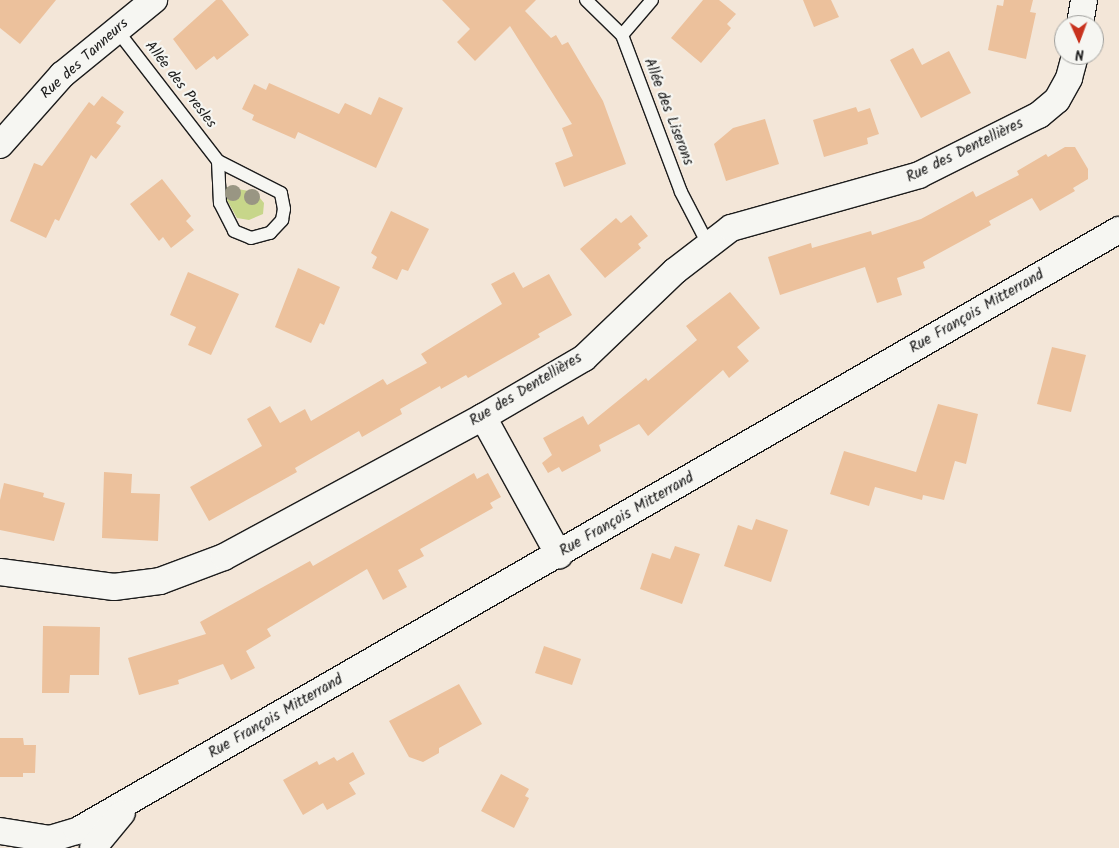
<!DOCTYPE html>
<html>
<head>
<meta charset="utf-8">
<style>
  body { margin:0 }
  #map { position:relative; width:1119px; height:848px; overflow:hidden; background:#f3e6d8; font-family:Kalam,sans-serif }
  div>[style] { position:absolute }
  .green>* { inset:0; background:#c7d68a }
  .building>* { inset:0; background:#ecc19c }
  .roads { filter:drop-shadow(1px 0 #1c1c1c) drop-shadow(-1px 0 #1c1c1c) drop-shadow(0 1px #1c1c1c) drop-shadow(0 -1px #1c1c1c) }
  .lane>* { height:12px; margin:-6px; padding:0 6px; transform-origin:6px; border-radius:6px; background:#f6f6f2 }
  .street>* { height:26px; margin:-13px; padding:0 13px; transform-origin:13px; border-radius:13px; background:#f6f6f2 }
  .trees>* { width:16px; height:16px; margin:-8px; border-radius:50%; background:#999683 }
  span { translate:-50% -50%; white-space:nowrap; text-align:center; line-height:1.15; -webkit-text-stroke:4.5px #f6f6f2; paint-order:stroke }
  .street-label { font-size:15px; color:#1c1c1c }
  .north { position:absolute; left:1054px; top:15px; width:50px; height:50px; box-sizing:border-box; background:#f6f6f2; border:1px solid #9f9f9c; border-radius:50%; rotate:178deg; font-size:14px; font-weight:700; line-height:20px; text-align:center; color:#1c1c1c }
  .north::after { content:''; display:block; margin:auto; width:18px; height:22px; background:#c8321e; clip-path:polygon(50% 0,100% 100%,50% 72%,0 100%) }
</style>
</head>
<body>
<div id="map">
  <div class="green">
    <div style="clip-path:polygon(226px 187px,255px 192px,264px 203px,263px 214px,249px 220px,237px 218px,227px 200px)"></div>
  </div>
  <div class="building">
    <div style="clip-path:polygon(0 0,56px 0,20px 44px,0 28px)"></div>
    <div style="clip-path:polygon(216px 0,222px 0,249px 35px,217px 60px,214px 56px,196px 70px,173px 39px)"></div>
    <div style="clip-path:polygon(442px 0,536px 0,525px 11px,551px 38px,556px 35px,562px 45px,568px 42px,603px 101px,626px 164px,564px 187px,555px 163px,573px 156px,562px 128px,572px 124px,510px 26px,475px 61px,457px 42px,470px 29px)"></div>
    <div style="clip-path:polygon(703px 0,719px 0,736px 14px,727px 24px,731px 28px,701px 63px,671px 38px)"></div>
    <div style="clip-path:polygon(803px 0,831px 0,839px 17px,814px 27px)"></div>
    <div style="clip-path:polygon(1004px 0,1033px 0,1030px 12px,1036px 13px,1026px 59px,988px 50px,997px 5px,1003px 6px)"></div>
    <div style="clip-path:polygon(913px 48px,922px 65px,949px 51px,971px 93px,921px 118px,890px 60px)"></div>
    <div style="clip-path:polygon(269px 83px,339px 114px,345px 103px,371px 115px,379px 97px,403px 108px,376px 168px,298px 132px,295px 139px,252px 120px,254px 115px,242px 109px,254px 84px,266px 90px)"></div>
    <div style="clip-path:polygon(102px 96px,124px 112px,116px 123px,121px 126px,96px 159px,91px 155px,59px 221px,55px 219px,46px 238px,10px 221px,34px 163px,42px 166px,89px 102px,94px 106px)"></div>
    <div style="clip-path:polygon(856px 107px,858px 112px,870px 108px,879px 134px,867px 138px,868px 144px,824px 157px,813px 120px)"></div>
    <div style="clip-path:polygon(765px 119px,779px 164px,726px 181px,714px 144px,733px 128px)"></div>
    <div style="clip-path:polygon(1065px 147px,1075px 147px,1088px 169px,1088px 179px,1073px 188px,1075px 191px,1040px 211px,1032px 198px,989px 221px,991px 225px,923px 262px,925px 268px,897px 278px,902px 295px,877px 303px,865px 267px,780px 295px,768px 257px,811px 243px,812px 248px,871px 231px,872px 235px,921px 219px,973px 191px,976px 197px,1019px 175px,1017px 171px,1046px 154px,1048px 157px)"></div>
    <div style="clip-path:polygon(162px 179px,191px 216px,186px 221px,194px 230px,171px 248px,163px 237px,159px 241px,130px 204px)"></div>
    <div style="clip-path:polygon(391px 211px,429px 229px,408px 271px,402px 269px,397px 280px,372px 268px,377px 257px,371px 253px)"></div>
    <div style="clip-path:polygon(631px 215px,648px 236px,638px 244px,641px 248px,605px 278px,580px 249px,616px 218px,621px 223px)"></div>
    <div style="clip-path:polygon(298px 268px,340px 287px,324px 325px,320px 323px,311px 343px,275px 327px)"></div>
    <div style="clip-path:polygon(188px 272px,239px 294px,211px 355px,188px 345px,196px 327px,170px 315px)"></div>
    <div style="clip-path:polygon(514px 272px,523px 288px,549px 274px,572px 315px,538px 334px,540px 337px,468px 378px,466px 375px,441px 389px,440px 386px,400px 409px,402px 414px,362px 437px,359px 431px,295px 468px,297px 472px,209px 521px,190px 487px,262px 446px,247px 419px,270px 406px,280px 423px,305px 409px,311px 421px,383px 379px,387px 385px,427px 363px,421px 354px,502px 304px,491px 284px)"></div>
    <div style="clip-path:polygon(730px 292px,760px 328px,737px 347px,749px 361px,729px 378px,723px 370px,648px 436px,639px 424px,599px 445px,601px 451px,562px 472px,559px 467px,548px 473px,542px 463px,552px 455px,543px 438px,583px 416px,588px 425px,646px 378px,648px 381px,697px 340px,686px 326px)"></div>
    <div style="clip-path:polygon(1052px 347px,1086px 355px,1071px 412px,1037px 404px)"></div>
    <div style="clip-path:polygon(938px 404px,978px 414px,966px 464px,955px 461px,944px 500px,923px 495px,922px 500px,875px 487px,869px 506px,830px 494px,844px 451px,916px 472px)"></div>
    <div style="clip-path:polygon(104px 472px,132px 474px,131px 493px,160px 494px,158px 541px,102px 538px)"></div>
    <div style="clip-path:polygon(474px 473px,477px 479px,488px 473px,501px 497px,490px 503px,493px 508px,420px 549px,424px 556px,398px 570px,407px 587px,383px 600px,367px 569px,267px 629px,271px 636px,246px 651px,255px 668px,231px 680px,223px 664px,178px 680px,179px 684px,139px 695px,128px 658px,206px 634px,200px 622px,310px 561px,313px 566px)"></div>
    <div style="clip-path:polygon(4px 483px,44px 493px,43px 497px,65px 503px,54px 541px,0 530px,0 500px)"></div>
    <div style="clip-path:polygon(756px 519px,788px 530px,771px 582px,724px 566px,738px 525px,752px 530px)"></div>
    <div style="clip-path:polygon(675px 546px,700px 554px,682px 604px,640px 589px,652px 553px,670px 559px)"></div>
    <div style="clip-path:polygon(43px 626px,100px 627px,99px 675px,70px 675px,69px 693px,42px 693px)"></div>
    <div style="clip-path:polygon(544px 646px,581px 659px,572px 685px,535px 673px)"></div>
    <div style="clip-path:polygon(459px 684px,482px 724px,439px 748px,439px 753px,423px 762px,409px 757px,389px 721px)"></div>
    <div style="clip-path:polygon(0 738px,23px 738px,24px 745px,36px 745px,35px 773px,23px 773px,23px 777px,0 777px)"></div>
    <div style="clip-path:polygon(353px 752px,365px 774px,349px 783px,356px 794px,327px 810px,323px 803px,303px 815px,283px 780px,317px 761px,319px 765px,334px 757px,337px 761px)"></div>
    <div style="clip-path:polygon(501px 774px,529px 789px,525px 796px,529px 798px,514px 828px,481px 811px)"></div>
  </div>
  <div class="roads">
    <div class="lane">
      <div style="left:586px;top:0;width:50px;rotate:44.2deg"></div>
      <div style="left:622px;top:35px;width:168px;rotate:69.4deg"></div>
      <div style="left:681px;top:192px;width:59px;rotate:62.6deg"></div>
      <div style="left:116px;top:29px;width:167px;rotate:52.3deg"></div>
      <div style="left:218px;top:161px;width:42px;rotate:87.3deg"></div>
      <div style="left:220px;top:203px;width:31px;rotate:63deg"></div>
      <div style="left:234px;top:231px;width:18px;rotate:22deg"></div>
      <div style="left:251px;top:238px;width:20px;rotate:-15deg"></div>
      <div style="left:270px;top:233px;width:18px;rotate:-47deg"></div>
      <div style="left:282px;top:220px;width:11px;rotate:-80deg"></div>
      <div style="left:284px;top:209px;width:16px;rotate:-101deg"></div>
      <div style="left:281px;top:193px;width:71px;rotate:-153.1deg"></div>
      <div style="left:622px;top:35px;width:46px;rotate:-49.4deg"></div>
    </div>
    <div class="street">
      <div style="left:1080px;top:25px;width:25px;rotate:-81deg"></div>
      <div style="left:0;top:145px;width:94px;rotate:-48.5deg"></div>
      <div style="left:62px;top:75px;width:119px;rotate:-39.2deg"></div>
      <div style="left:483px;top:417px;width:158px;rotate:61.2deg"></div>
      <div style="left:0;top:572px;width:115px;rotate:7.5deg"></div>
      <div style="left:114px;top:587px;width:46px;rotate:-7.4deg"></div>
      <div style="left:160px;top:581px;width:68px;rotate:-20.6deg"></div>
      <div style="left:224px;top:557px;width:294px;rotate:-28.4deg"></div>
      <div style="left:483px;top:417px;width:117px;rotate:-30.3deg"></div>
      <div style="left:584px;top:358px;width:126px;rotate:-43.7deg"></div>
      <div style="left:675px;top:271px;width:71px;rotate:-37.5deg"></div>
      <div style="left:731px;top:228px;width:195px;rotate:-15.7deg"></div>
      <div style="left:919px;top:175px;width:134px;rotate:-26.6deg"></div>
      <div style="left:1039px;top:115px;width:23px;rotate:-40deg"></div>
      <div style="left:1057px;top:100px;width:25px;rotate:-61deg"></div>
      <div style="left:1069px;top:78px;width:24px;rotate:-75deg"></div>
      <div style="left:0;top:831px;width:51px;rotate:9.1deg"></div>
      <div style="left:50px;top:839px;width:28px;rotate:-17deg"></div>
      <div style="left:77px;top:831px;width:1203px;rotate:-29.98deg"></div>
      <div style="left:93px;top:848px;width:45px;rotate:-50.4deg"></div>
    </div>
  </div>
  <div class="trees">
    <div style="left:233px;top:193px"></div>
    <div style="left:252px;top:197px"></div>
  </div>
  <div class="street-label">
    <span style="left:85px;top:59px;rotate:-42deg">Rue des Tanneurs</span>
    <span style="left:180px;top:85px;rotate:52deg">Allée des Presles</span>
    <span style="left:668px;top:112px;rotate:69deg">Allée des Liserons</span>
    <span style="left:965px;top:151px;rotate:-26deg">Rue des Dentellières</span>
    <span style="left:977px;top:312px;rotate:-30deg">Rue François Mitterrand</span>
    <span style="left:526px;top:390px;rotate:-31deg">Rue des Dentellières</span>
    <span style="left:627px;top:515px;rotate:-30deg">Rue François Mitterrand</span>
    <span style="left:276px;top:717px;rotate:-30deg">Rue François Mitterrand</span>
  </div>
  <div class="north">N</div>
</div>
</body>
</html>
